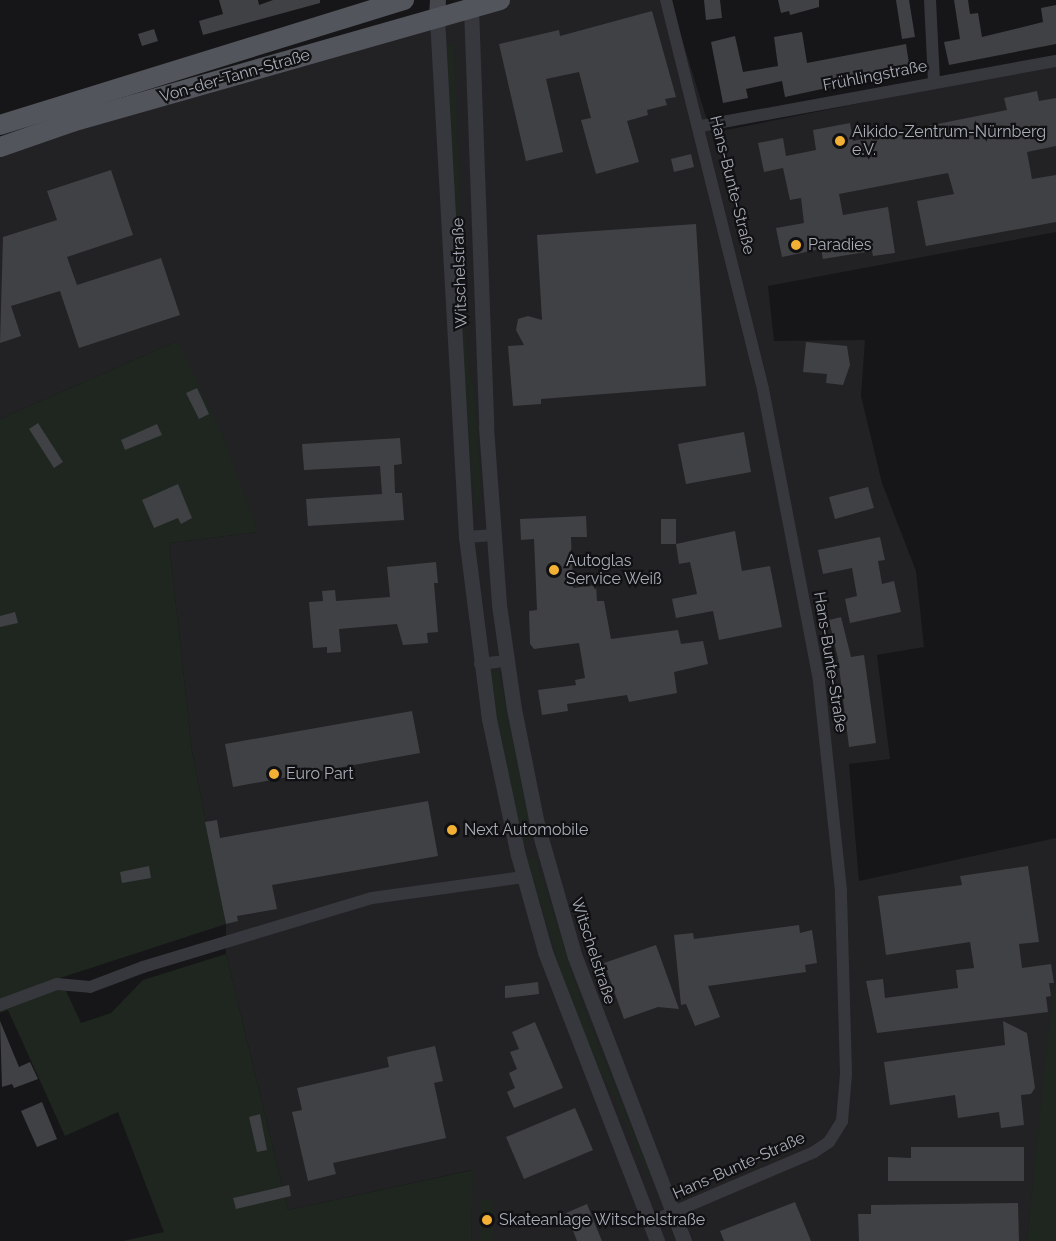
<!DOCTYPE html>
<html>
<head>
<meta charset="utf-8">
<style>
  body { margin:0 }
  #map { position:relative; width:1056px; height:1241px; overflow:hidden; background:#161618; font-family:Raleway,sans-serif }
  div>[style] { position:absolute }
  .built>* { inset:0; background:#222225 }
  .green>* { inset:0; background:#1e261f }
  .building>* { inset:0; background:#404145 }
  .minor>* { height:12px; margin:-6px; padding:0 6px; transform-origin:6px; border-radius:6px; background:#37383d }
  .tertiary>* { height:15px; margin:-7.5px; padding:0 7.5px; transform-origin:7.5px; border-radius:7.5px; background:#37383d }
  .secondary>* { height:16px; margin:-8px; padding:0 8px; transform-origin:8px; border-radius:8px; background:#45474d }
  .primary>* { height:20px; margin:-10px; padding:0 10px; transform-origin:10px; border-radius:10px; background:#53555c }
  .dots>* { width:16px; height:16px; translate:-50% -50%; box-sizing:border-box; border:3px solid #111113; border-radius:50% }
  span { translate:-50% -50%; white-space:nowrap; text-align:center; line-height:1.15; -webkit-text-stroke:4.5px #111113; paint-order:stroke }
  .street-label { font-size:16px; color:#a8adb8 }
  .poi-label { font-size:16px; color:#a8adb8 }
  .left { translate:0 -50%; text-align:left }
</style>
</head>
<body>
<div id="map">
  <div class="built">
    <div style="clip-path:polygon(474px 0,670px 0,711px 133px,1056px 64px,1056px 232px,768px 286px,774px 341px,865px 340px,861px 396px,882px 483px,916px 571px,924px 647px,877px 655px,890px 759px,849px 764px,859px 881px,1056px 838px,1056px 974px,1027px 1241px,471px 1241px,472px 1170px,288px 1210px,226px 954px,226px 924px,192px 751px,169px 543px,258px 532px,177px 341px,0 419px,0 153px,154px 90px)"></div>
  </div>
  <div class="green">
    <div style="clip-path:polygon(454px 44px,461px 225px,468px 269px,459px 279px,446px 46px)"></div>
    <div style="clip-path:polygon(462px 295px,469px 372px,474px 388px,481px 491px,475px 517px,458px 296px)"></div>
    <div style="clip-path:polygon(177px 341px,220px 429px,258px 532px,169px 543px,192px 751px,226px 924px,60px 978px,81px 1023px,111px 1013px,143px 980px,226px 954px,288px 1210px,473px 1170px,471px 1241px,123px 1241px,164px 1232px,118px 1112px,65px 1136px,8px 1010px,0 1013px,0 419px)"></div>
    <div style="clip-path:polygon(491px 671px,499px 672px,532px 836px,525px 843px,521px 843px,488px 676px)"></div>
    <div style="clip-path:polygon(535px 856px,585px 1012px,651px 1177px,648px 1178px,616px 1100px,592px 1058px,567px 992px,527px 859px)"></div>
    <div style="clip-path:polygon(1056px 974px,1056px 1241px,1027px 1241px,1050px 1015px)"></div>
    <div style="clip-path:polygon(480px 1199px,494px 1200px,493px 1241px,480px 1241px)"></div>
  </div>
  <div class="building">
    <div style="clip-path:polygon(219px 0,258px 0,259px 5px,273px 0,320px 0,320px 3px,203px 35px,199px 21px,223px 14px)"></div>
    <div style="clip-path:polygon(704px 0,720px 0,722px 18px,706px 20px)"></div>
    <div style="clip-path:polygon(778px 0,819px 0,819px 7px,790px 15px,789px 11px,781px 13px)"></div>
    <div style="clip-path:polygon(896px 0,909px 0,915px 37px,902px 39px)"></div>
    <div style="clip-path:polygon(954px 0,968px 0,970px 14px,978px 13px,982px 37px,1043px 22px,1041px 8px,1056px 5px,1056px 44px,949px 65px,944px 42px,960px 39px)"></div>
    <div style="clip-path:polygon(652px 11px,676px 97px,665px 99px,667px 105px,647px 110px,648px 115px,627px 121px,639px 162px,596px 174px,581px 120px,591px 118px,579px 72px,546px 79px,563px 152px,526px 161px,499px 44px,559px 30px,560px 36px)"></div>
    <div style="clip-path:polygon(154px 29px,158px 41px,142px 46px,138px 34px)"></div>
    <div style="clip-path:polygon(802px 32px,807px 63px,906px 44px,910px 70px,785px 97px,782px 81px,746px 89px,748px 98px,723px 103px,711px 42px,735px 36px,743px 72px,778px 66px,774px 37px)"></div>
    <div style="clip-path:polygon(1037px 91px,1039px 101px,1056px 98px,1056px 146px,1027px 152px,1032px 179px,1056px 175px,1056px 222px,926px 246px,917px 201px,954px 194px,948px 173px,839px 194px,843px 215px,888px 207px,895px 253px,873px 256px,872px 251px,823px 259px,821px 249px,782px 257px,776px 228px,804px 223px,801px 198px,790px 200px,783px 168px,764px 172px,758px 143px,783px 138px,786px 156px,816px 150px,813px 130px,850px 123px,853px 141px,1007px 110px,1004px 98px)"></div>
    <div style="clip-path:polygon(691px 154px,694px 167px,674px 172px,671px 159px)"></div>
    <div style="clip-path:polygon(111px 170px,133px 235px,67px 257px,77px 285px,161px 258px,180px 315px,79px 348px,60px 291px,11px 306px,21px 336px,0 343px,3px 237px,57px 220px,47px 191px)"></div>
    <div style="clip-path:polygon(696px 224px,706px 386px,541px 399px,541px 404px,513px 406px,508px 346px,524px 345px,516px 330px,518px 319px,528px 316px,542px 320px,537px 235px)"></div>
    <div style="clip-path:polygon(806px 342px,847px 346px,850px 365px,843px 385px,826px 383px,827px 374px,803px 372px)"></div>
    <div style="clip-path:polygon(197px 388px,209px 414px,199px 419px,186px 393px)"></div>
    <div style="clip-path:polygon(38px 423px,63px 462px,54px 468px,29px 429px)"></div>
    <div style="clip-path:polygon(157px 424px,162px 435px,125px 450px,121px 440px)"></div>
    <div style="clip-path:polygon(744px 432px,751px 472px,686px 484px,678px 444px)"></div>
    <div style="clip-path:polygon(400px 438px,402px 464px,394px 465px,395px 493px,402px 493px,404px 520px,308px 526px,306px 499px,382px 494px,380px 466px,304px 470px,302px 444px)"></div>
    <div style="clip-path:polygon(178px 484px,192px 518px,181px 524px,178px 518px,154px 528px,142px 500px)"></div>
    <div style="clip-path:polygon(868px 487px,874px 508px,835px 519px,829px 497px)"></div>
    <div style="clip-path:polygon(586px 516px,587px 537px,571px 537px,573px 588px,596px 585px,597px 601px,604px 601px,611px 639px,678px 630px,681px 644px,703px 641px,708px 664px,674px 672px,677px 693px,629px 702px,627px 695px,567px 704px,568px 711px,542px 715px,538px 690px,576px 685px,575px 680px,585px 678px,579px 643px,534px 649px,530px 644px,529px 611px,537px 610px,534px 539px,521px 540px,520px 519px)"></div>
    <div style="clip-path:polygon(661px 519px,676px 519px,676px 544px,661px 544px)"></div>
    <div style="clip-path:polygon(735px 531px,742px 571px,770px 566px,782px 627px,719px 640px,713px 611px,676px 618px,672px 599px,697px 594px,690px 562px,679px 564px,676px 544px)"></div>
    <div style="clip-path:polygon(880px 537px,885px 560px,878px 561px,882px 584px,894px 581px,901px 612px,850px 623px,845px 599px,857px 596px,852px 568px,823px 574px,818px 550px)"></div>
    <div style="clip-path:polygon(436px 562px,438px 583px,434px 583px,438px 632px,427px 633px,428px 643px,403px 645px,397px 624px,339px 629px,341px 652px,327px 653px,327px 647px,313px 648px,309px 602px,323px 601px,322px 591px,335px 590px,336px 601px,390px 597px,387px 567px)"></div>
    <div style="clip-path:polygon(15px 612px,18px 623px,0 627px,0 616px)"></div>
    <div style="clip-path:polygon(841px 617px,851px 657px,864px 655px,876px 743px,849px 747px,838px 659px,829px 620px)"></div>
    <div style="clip-path:polygon(412px 711px,420px 753px,233px 787px,225px 744px)"></div>
    <div style="clip-path:polygon(428px 801px,438px 856px,272px 885px,277px 909px,237px 916px,238px 921px,226px 924px,205px 822px,217px 820px,220px 838px)"></div>
    <div style="clip-path:polygon(149px 866px,151px 878px,122px 883px,120px 872px)"></div>
    <div style="clip-path:polygon(1028px 866px,1039px 942px,1019px 944px,1022px 968px,1051px 964px,1054px 983px,1049px 983px,1051px 996px,1046px 997px,1048px 1012px,877px 1033px,866px 981px,883px 979px,885px 998px,958px 988px,956px 970px,974px 968px,970px 942px,886px 955px,878px 896px,962px 885px,960px 876px)"></div>
    <div style="clip-path:polygon(799px 925px,800px 933px,812px 930px,817px 963px,805px 965px,806px 972px,708px 986px,720px 1017px,695px 1026px,686px 1004px,681px 1005px,674px 935px,693px 933px,694px 939px)"></div>
    <div style="clip-path:polygon(656px 945px,679px 1009px,658px 1007px,624px 1019px,604px 963px)"></div>
    <div style="clip-path:polygon(538px 982px,539px 994px,505px 998px,505px 986px)"></div>
    <div style="clip-path:polygon(0 1021px,19px 1067px,30px 1062px,38px 1079px,14px 1088px,12px 1084px,2px 1087px)"></div>
    <div style="clip-path:polygon(1003px 1021px,1027px 1033px,1035px 1088px,1031px 1094px,1021px 1095px,1024px 1125px,1001px 1128px,999px 1112px,958px 1118px,955px 1095px,890px 1105px,884px 1062px,1005px 1045px)"></div>
    <div style="clip-path:polygon(535px 1022px,563px 1088px,514px 1108px,507px 1092px,515px 1088px,509px 1073px,517px 1069px,510px 1052px,519px 1049px,512px 1032px)"></div>
    <div style="clip-path:polygon(435px 1046px,443px 1081px,434px 1083px,446px 1138px,333px 1163px,336px 1174px,308px 1181px,292px 1112px,302px 1110px,297px 1088px,389px 1067px,387px 1057px)"></div>
    <div style="clip-path:polygon(42px 1102px,57px 1139px,37px 1147px,21px 1111px)"></div>
    <div style="clip-path:polygon(575px 1108px,593px 1150px,524px 1179px,506px 1137px)"></div>
    <div style="clip-path:polygon(260px 1114px,267px 1150px,257px 1152px,249px 1117px)"></div>
    <div style="clip-path:polygon(911px 1147px,1024px 1147px,1024px 1181px,888px 1181px,888px 1157px,911px 1158px)"></div>
    <div style="clip-path:polygon(289px 1185px,291px 1196px,236px 1209px,233px 1198px)"></div>
    <div style="clip-path:polygon(795px 1202px,811px 1241px,724px 1241px,720px 1231px)"></div>
    <div style="clip-path:polygon(1018px 1203px,1019px 1241px,859px 1241px,858px 1214px,871px 1214px,871px 1205px)"></div>
    <div style="clip-path:polygon(587px 1204px,597px 1229px,602px 1241px,577px 1241px,566px 1213px)"></div>
  </div>
  <div class="minor">
    <div style="left:930px;top:0;width:81px;rotate:87.2deg"></div>
    <div style="left:701px;top:126px;width:361px;rotate:-10.4deg"></div>
    <div style="left:466px;top:537px;width:27px;rotate:-4deg"></div>
    <div style="left:480px;top:664px;width:26px;rotate:-7deg"></div>
    <div style="left:0;top:1005px;width:61px;rotate:-20.2deg"></div>
    <div style="left:57px;top:984px;width:33px;rotate:5deg"></div>
    <div style="left:90px;top:987px;width:57px;rotate:-20.7deg"></div>
    <div style="left:143px;top:967px;width:239px;rotate:-16.8deg"></div>
    <div style="left:372px;top:898px;width:153px;rotate:-7.9deg"></div>
    <div style="left:650px;top:1222px;width:178px;rotate:-23.1deg"></div>
    <div style="left:814px;top:1152px;width:18px;rotate:-34deg"></div>
    <div style="left:829px;top:1142px;width:25px;rotate:-58deg"></div>
    <div style="left:842px;top:1121px;width:47px;rotate:-85.1deg"></div>
    <div style="left:846px;top:1074px;width:183px;rotate:-91.6deg"></div>
    <div style="left:841px;top:891px;width:212px;rotate:-96deg"></div>
    <div style="left:819px;top:680px;width:296px;rotate:-100.9deg"></div>
    <div style="left:763px;top:389px;width:401px;rotate:-104deg"></div>
  </div>
  <div class="tertiary">
    <div style="left:471px;top:8px;width:419px;rotate:87.9deg"></div>
    <div style="left:486px;top:427px;width:178px;rotate:85.8deg"></div>
    <div style="left:499px;top:605px;width:105px;rotate:81.8deg"></div>
    <div style="left:514px;top:709px;width:117px;rotate:78.7deg"></div>
    <div style="left:537px;top:824px;width:138px;rotate:74.1deg"></div>
    <div style="left:575px;top:957px;width:304px;rotate:69deg"></div>
    <div style="left:437px;top:18px;width:520px;rotate:86.8deg"></div>
    <div style="left:466px;top:537px;width:183px;rotate:82.8deg"></div>
    <div style="left:489px;top:719px;width:139px;rotate:78deg"></div>
    <div style="left:518px;top:855px;width:101px;rotate:74.4deg"></div>
    <div style="left:545px;top:952px;width:310px;rotate:68.8deg"></div>
  </div>
  <div class="secondary">
    <div style="left:437px;top:18px;width:18px;rotate:-87deg"></div>
  </div>
  <div class="primary">
    <div style="left:0;top:125px;width:423px;rotate:-17.2deg"></div>
    <div style="left:0;top:147px;width:76px;rotate:-19.1deg"></div>
    <div style="left:72px;top:122px;width:445px;rotate:-15.9deg"></div>
  </div>
  <div class="dots">
    <div style="left:840px;top:141px;background:#f2b134"></div>
    <div style="left:796px;top:245px;background:#f2b134"></div>
    <div style="left:554px;top:570px;background:#f2b134"></div>
    <div style="left:274px;top:774px;background:#f2b134"></div>
    <div style="left:452px;top:830px;background:#f2b134"></div>
    <div style="left:487px;top:1220px;background:#f2b134"></div>
  </div>
  <div class="street-label">
    <span style="left:235px;top:76px;rotate:-16deg">Von-der-Tann-Straße</span>
    <span style="left:875px;top:76px;rotate:-11deg">Frühlingstraße</span>
    <span style="left:732px;top:185px;rotate:76deg">Hans-Bunte-Straße</span>
    <span style="left:460px;top:273px;rotate:-92deg">Witschelstraße</span>
    <span style="left:830px;top:662px;rotate:81deg">Hans-Bunte-Straße</span>
    <span style="left:593px;top:951px;rotate:72deg">Witschelstraße</span>
    <span style="left:739px;top:1166px;rotate:-24deg">Hans-Bunte-Straße</span>
  </div>
  <div class="poi-label">
    <span class="left" style="left:852px;top:141px">Aikido-Zentrum-Nürnberg<br>e.V.</span>
    <span class="left" style="left:808px;top:245px">Paradies</span>
    <span class="left" style="left:566px;top:570px">Autoglas<br>Service Weiß</span>
    <span class="left" style="left:286px;top:774px">Euro Part</span>
    <span class="left" style="left:464px;top:830px">Next Automobile</span>
    <span class="left" style="left:499px;top:1220px">Skateanlage Witschelstraße</span>
  </div>
</div>
</body>
</html>
